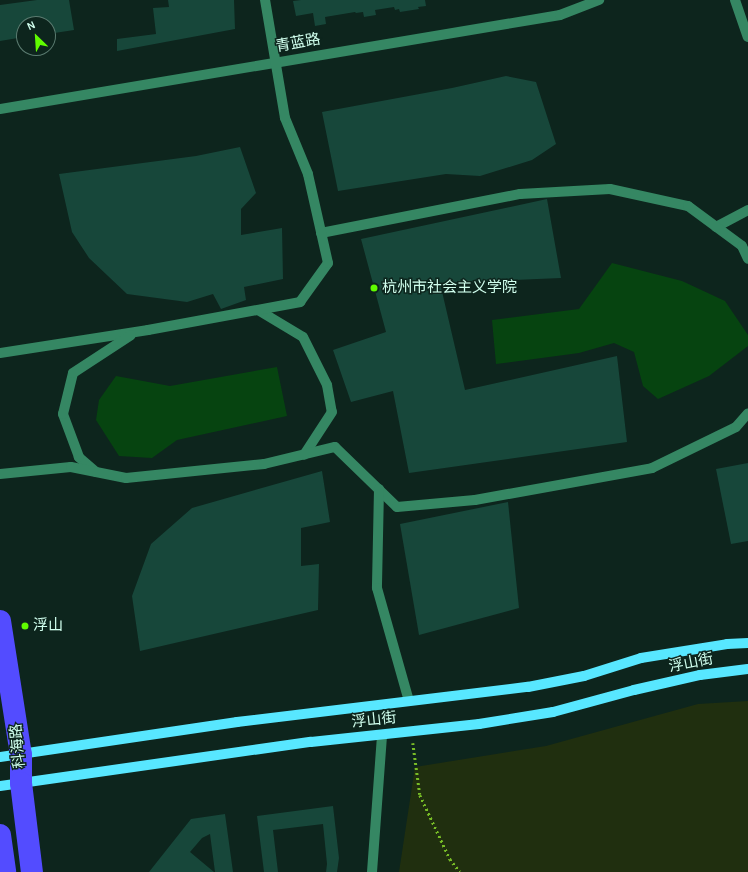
<!DOCTYPE html>
<html>
<head>
<meta charset="utf-8">
<style>
  body { margin:0 }
  #map { position:relative; width:748px; height:872px; overflow:hidden; background:#0d251d; font-family:Karla,"Noto Sans SC",sans-serif }
  div>[style] { position:absolute }
  .green>* { inset:0; background:#202f0f }
  .water>* { inset:0; background:#064410 }
  .building>* { inset:0; background:#17473a }
  .path>* { height:2.5px; margin-top:-1.25px; transform-origin:0; background:repeating-linear-gradient(90deg,#78bd26 0 2px,transparent 0 5px) }
  .minor>* { height:10px; margin:-5px; padding:0 5px; transform-origin:5px; border-radius:5px; background:#358763 }
  .major>* { height:10px; margin:-5px; padding:0 5px; transform-origin:5px; border-radius:5px; background:#58e7ff }
  .highway>* { height:22px; margin:-11px; padding:0 11px; transform-origin:11px; border-radius:11px; background:#534cff }
  .dots>* { width:11px; height:11px; translate:-50% -50%; box-sizing:border-box; border:2px solid #0d251d; border-radius:50% }
  span { translate:-50% -50%; white-space:nowrap; text-align:center; line-height:1.15; -webkit-text-stroke:3px #0d251d; paint-order:stroke }
  .street-label { font-size:15px; color:#d1ffee }
  .poi-label { font-size:15px; color:#d1ffee }
  .left { translate:0 -50%; text-align:left }
  .north { position:absolute; left:16px; top:16px; width:40px; height:40px; box-sizing:border-box; background:#0d251d; border:1px solid #5b7c71; border-radius:50%; rotate:335deg; font-size:11px; font-weight:700; line-height:16px; text-align:center; color:#d1ffee }
  .north::after { content:''; display:block; margin:auto; width:14px; height:18px; background:#60fc00; clip-path:polygon(50% 0,100% 100%,50% 72%,0 100%) }
</style>
</head>
<body>
<div id="map">
  <div class="green">
    <div style="clip-path:polygon(748px 701px,748px 872px,399px 872px,415px 767px,546px 746px,698px 704px)"></div>
  </div>
  <div class="water">
    <div style="clip-path:polygon(612px 263px,682px 281px,725px 301px,748px 335px,748px 346px,709px 376px,658px 399px,643px 386px,634px 352px,614px 343px,579px 353px,496px 364px,492px 320px,579px 309px)"></div>
    <div style="clip-path:polygon(277px 367px,287px 416px,177px 440px,152px 458px,119px 456px,96px 420px,99px 400px,116px 376px,170px 386px)"></div>
  </div>
  <div class="building">
    <div style="clip-path:polygon(37px 0,69px 0,74px 30px,48px 34px,48px 24px,24px 24px,24px 37px,0 41px,0 5px)"></div>
    <div style="clip-path:polygon(168px 0,234px 0,235px 29px,117px 51px,117px 39px,156px 34px,153px 8px,169px 7px)"></div>
    <div style="clip-path:polygon(301px 0,425px 0,426px 6px,418px 7px,419px 9px,400px 12px,399px 9px,395px 10px,394px 7px,375px 10px,376px 15px,364px 17px,363px 12px,356px 13px,355px 12px,325px 17px,326px 24px,315px 26px,313px 13px,296px 16px,293px 1px)"></div>
    <div style="clip-path:polygon(506px 76px,536px 82px,556px 144px,532px 160px,480px 176px,446px 174px,338px 191px,322px 112px,452px 88px)"></div>
    <div style="clip-path:polygon(240px 147px,256px 193px,241px 209px,241px 235px,282px 228px,283px 279px,244px 287px,246px 300px,221px 309px,213px 294px,187px 302px,127px 294px,89px 258px,72px 232px,59px 174px,196px 156px)"></div>
    <div style="clip-path:polygon(547px 199px,561px 278px,440px 283px,465px 390px,617px 356px,627px 442px,409px 473px,393px 391px,351px 402px,333px 350px,386px 332px,361px 239px)"></div>
    <div style="clip-path:polygon(748px 463px,748px 541px,731px 544px,716px 469px)"></div>
    <div style="clip-path:polygon(322px 471px,330px 522px,301px 528px,301px 566px,319px 564px,318px 610px,140px 651px,132px 596px,151px 544px,192px 508px)"></div>
    <div style="clip-path:polygon(508px 502px,519px 608px,419px 635px,400px 524px)"></div>
    <div style="clip-path:polygon(333px 806px,339px 858px,337px 872px,326px 872px,327px 864px,323px 824px,273px 830px,278px 872px,264px 872px,257px 816px)"></div>
    <div style="clip-path:polygon(225px 814px,233px 872px,215px 872px,210px 834px,202px 838px,190px 852px,214px 872px,149px 872px,191px 819px)"></div>
  </div>
  <div class="path">
    <div style="left:413px;top:743px;width:52px;rotate:82.3deg"></div>
    <div style="left:420px;top:795px;width:71px;rotate:64.9deg"></div>
    <div style="left:450px;top:859px;width:16px;rotate:52deg"></div>
  </div>
  <div class="minor">
    <div style="left:735px;top:0;width:39px;rotate:71deg"></div>
    <div style="left:0;top:109px;width:568px;rotate:-9.53deg"></div>
    <div style="left:560px;top:15px;width:42px;rotate:-21deg"></div>
    <div style="left:716px;top:227px;width:36px;rotate:-28deg"></div>
    <div style="left:321px;top:233px;width:203px;rotate:-11.1deg"></div>
    <div style="left:520px;top:194px;width:90px;rotate:-3.2deg"></div>
    <div style="left:610px;top:189px;width:80px;rotate:12.3deg"></div>
    <div style="left:688px;top:206px;width:67px;rotate:36.5deg"></div>
    <div style="left:742px;top:246px;width:14px;rotate:65deg"></div>
    <div style="left:258px;top:310px;width:52px;rotate:31deg"></div>
    <div style="left:303px;top:337px;width:54px;rotate:63.4deg"></div>
    <div style="left:327px;top:385px;width:27px;rotate:80deg"></div>
    <div style="left:332px;top:412px;width:51px;rotate:123.1deg"></div>
    <div style="left:0;top:353px;width:150px;rotate:-8.8deg"></div>
    <div style="left:148px;top:330px;width:155px;rotate:-10.4deg"></div>
    <div style="left:300px;top:302px;width:48px;rotate:-54.3deg"></div>
    <div style="left:328px;top:263px;width:91px;rotate:-102.7deg"></div>
    <div style="left:308px;top:174px;width:61px;rotate:-112.3deg"></div>
    <div style="left:285px;top:118px;width:120px;rotate:-99.6deg"></div>
    <div style="left:96px;top:472px;width:23px;rotate:-139deg"></div>
    <div style="left:79px;top:457px;width:46px;rotate:-110.4deg"></div>
    <div style="left:63px;top:414px;width:42px;rotate:-76.3deg"></div>
    <div style="left:73px;top:373px;width:69px;rotate:-33.2deg"></div>
    <div style="left:0;top:474px;width:71px;rotate:-5.6deg"></div>
    <div style="left:71px;top:467px;width:56px;rotate:11.3deg"></div>
    <div style="left:126px;top:478px;width:139px;rotate:-5.8deg"></div>
    <div style="left:264px;top:464px;width:73px;rotate:-13.5deg"></div>
    <div style="left:335px;top:447px;width:86px;rotate:44.1deg"></div>
    <div style="left:397px;top:507px;width:78px;rotate:-5.1deg"></div>
    <div style="left:475px;top:500px;width:180px;rotate:-10.2deg"></div>
    <div style="left:652px;top:468px;width:93px;rotate:-26deg"></div>
    <div style="left:736px;top:427px;width:18px;rotate:-49deg"></div>
    <div style="left:379px;top:489px;width:99px;rotate:91.2deg"></div>
    <div style="left:377px;top:588px;width:117px;rotate:74.2deg"></div>
    <div style="left:372px;top:872px;width:137px;rotate:-85.8deg"></div>
  </div>
  <div class="major">
    <div style="left:0;top:757px;width:240px;rotate:-8.4deg"></div>
    <div style="left:237px;top:722px;width:293px;rotate:-6.9deg"></div>
    <div style="left:528px;top:687px;width:57px;rotate:-11.1deg"></div>
    <div style="left:584px;top:676px;width:60px;rotate:-17.5deg"></div>
    <div style="left:641px;top:658px;width:87px;rotate:-9.2deg"></div>
    <div style="left:727px;top:644px;width:21px;rotate:-3deg"></div>
    <div style="left:0;top:786px;width:314px;rotate:-8.1deg"></div>
    <div style="left:311px;top:742px;width:169px;rotate:-6.1deg"></div>
    <div style="left:479px;top:724px;width:75px;rotate:-9.2deg"></div>
    <div style="left:553px;top:712px;width:84px;rotate:-15.2deg"></div>
    <div style="left:634px;top:690px;width:68px;rotate:-12.8deg"></div>
    <div style="left:700px;top:675px;width:48px;rotate:-7.1deg"></div>
  </div>
  <div class="highway">
    <div style="left:0;top:621px;width:136px;rotate:81.1deg"></div>
    <div style="left:21px;top:755px;width:28px;rotate:90deg"></div>
    <div style="left:21px;top:783px;width:90px;rotate:83deg"></div>
    <div style="left:0;top:835px;width:37px;rotate:82deg"></div>
  </div>
  <div class="dots">
    <div style="left:374px;top:288px;background:#60fc00"></div>
    <div style="left:25px;top:626px;background:#60fc00"></div>
  </div>
  <div class="street-label">
    <span style="left:298px;top:43px;rotate:-10deg">青蓝路</span>
    <span style="left:691px;top:663px;rotate:-11deg">浮山街</span>
    <span style="left:374px;top:720px;rotate:-6deg">浮山街</span>
    <span style="left:18px;top:746px;rotate:-95deg">科海路</span>
  </div>
  <div class="poi-label">
    <span class="left" style="left:382px;top:288px">杭州市社会主义学院</span>
    <span class="left" style="left:33px;top:626px">浮山</span>
  </div>
  <div class="north">N</div>
</div>
</body>
</html>
